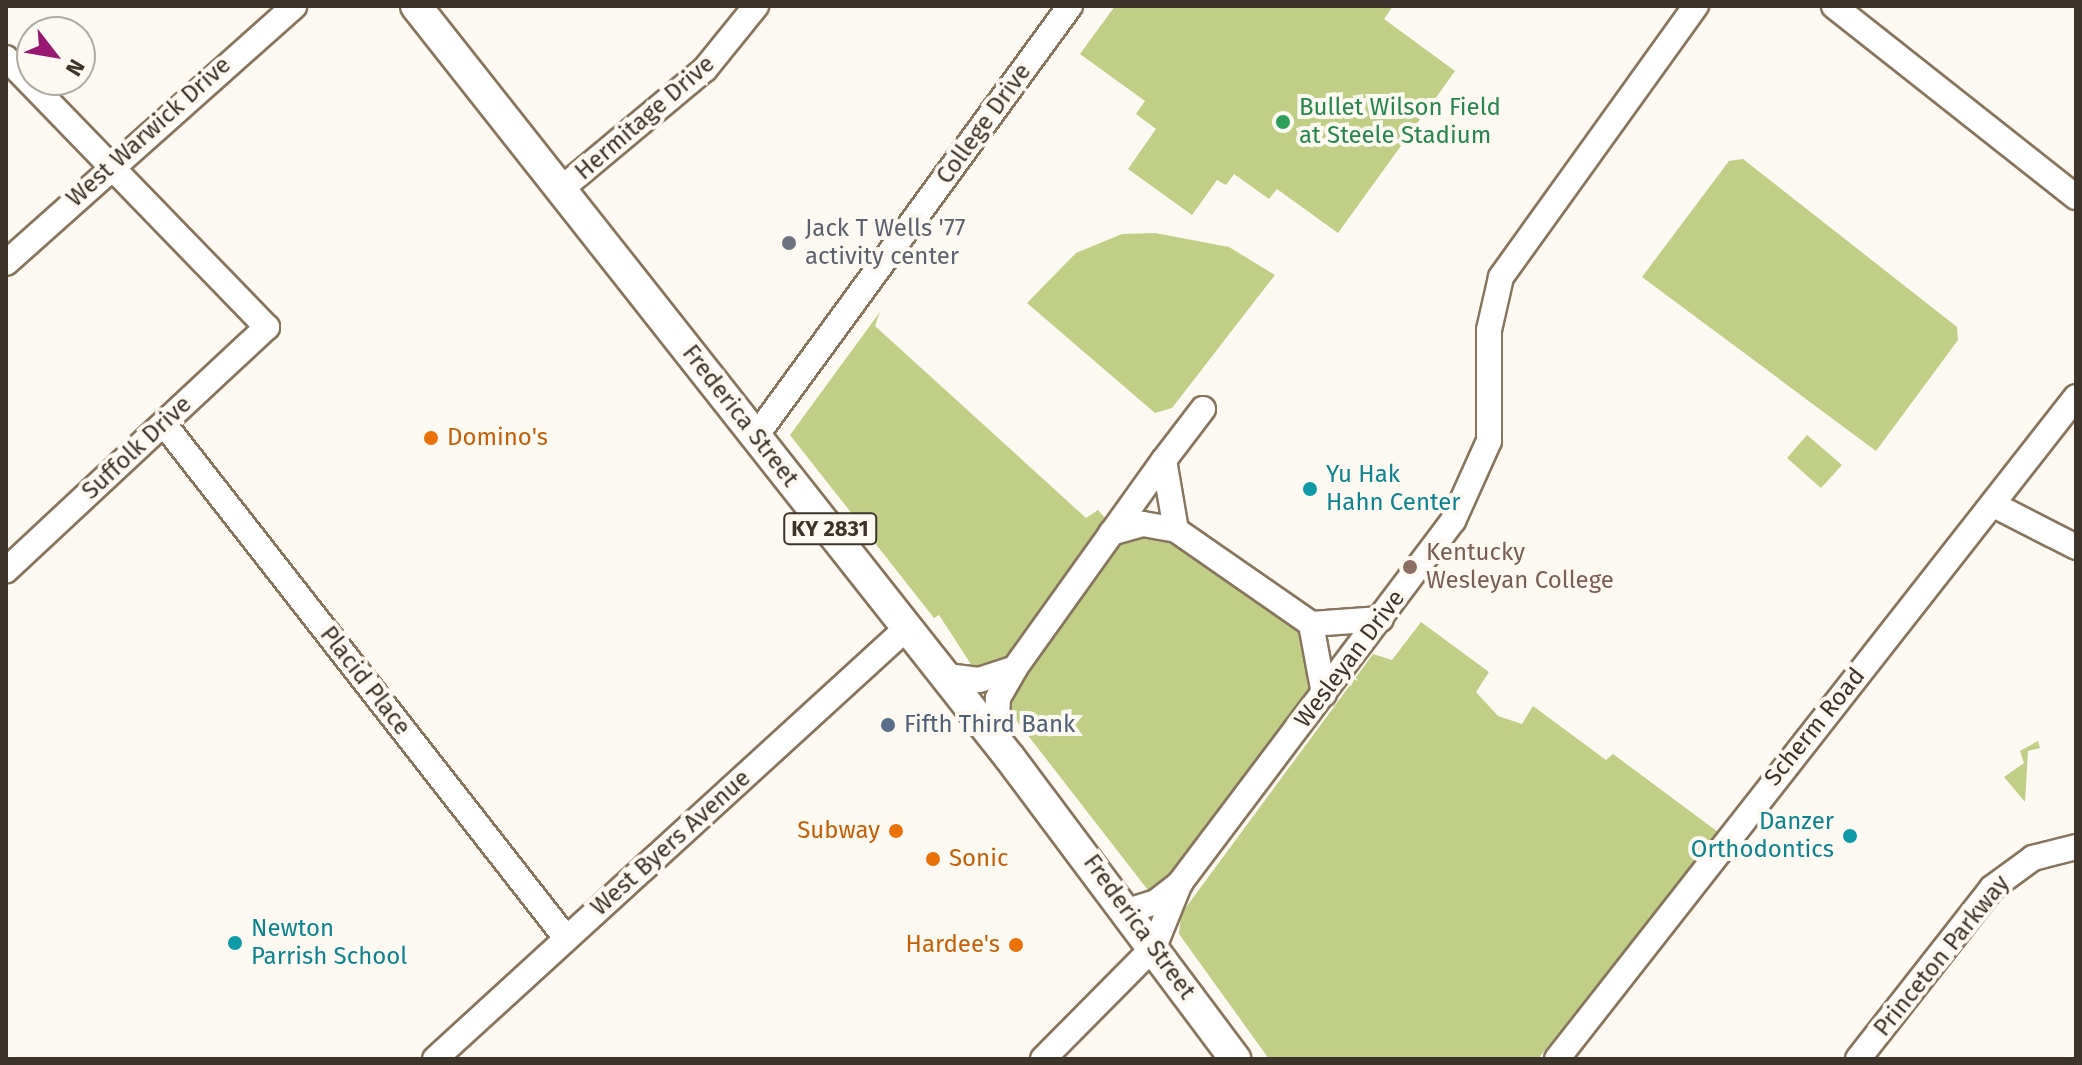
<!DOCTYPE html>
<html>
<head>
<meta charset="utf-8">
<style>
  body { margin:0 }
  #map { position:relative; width:2082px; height:1065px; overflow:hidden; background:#fcf8f2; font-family:"Fira Sans",sans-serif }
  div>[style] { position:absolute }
  .green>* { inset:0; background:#c0ce86 }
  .roads { filter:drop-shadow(2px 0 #87755d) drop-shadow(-2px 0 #87755d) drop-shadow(0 2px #87755d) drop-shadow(0 -2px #87755d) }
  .minor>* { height:24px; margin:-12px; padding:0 12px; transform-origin:12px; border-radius:12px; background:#fff }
  .major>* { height:30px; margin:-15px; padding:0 15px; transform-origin:15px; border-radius:15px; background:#fff }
  .dots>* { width:22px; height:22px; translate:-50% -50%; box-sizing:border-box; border:4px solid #fcf8f2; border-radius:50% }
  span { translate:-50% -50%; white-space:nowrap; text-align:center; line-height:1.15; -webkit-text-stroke:8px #fcf8f2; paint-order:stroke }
  .shield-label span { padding:2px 6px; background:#fcf8f2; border:2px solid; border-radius:6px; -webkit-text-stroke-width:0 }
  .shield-label { font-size:22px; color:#3c342a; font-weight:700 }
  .leisure-label { font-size:24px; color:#27864d }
  .left { translate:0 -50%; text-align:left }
  .street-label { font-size:24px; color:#3c342a }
  .worship-label { font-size:24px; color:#5b616d }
  .food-label { font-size:24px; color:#c56008 }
  .right { translate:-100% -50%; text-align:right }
  .culture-label { font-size:24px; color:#0d838f }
  .education-label { font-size:24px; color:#785e54 }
  .service-label { font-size:24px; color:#4e5e75 }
  .frame { position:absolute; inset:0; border:8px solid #3c342a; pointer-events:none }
  .north { position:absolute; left:16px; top:16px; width:80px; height:80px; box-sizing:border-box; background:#fcf8f2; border:2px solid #afaaa2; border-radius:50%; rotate:121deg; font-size:22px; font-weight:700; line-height:32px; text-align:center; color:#3c342a }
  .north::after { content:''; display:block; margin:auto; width:28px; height:36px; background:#971870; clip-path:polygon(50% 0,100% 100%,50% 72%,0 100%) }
</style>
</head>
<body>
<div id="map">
  <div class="green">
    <div style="clip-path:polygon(1115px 6px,1393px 6px,1384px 19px,1455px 71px,1338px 233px,1277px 189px,1269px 199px,1234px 174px,1226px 185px,1217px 180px,1192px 215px,1128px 169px,1156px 129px,1136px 114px,1145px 101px,1080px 54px)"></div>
    <div style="clip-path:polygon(1743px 159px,1957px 327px,1958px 340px,1876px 451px,1642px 277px,1729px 161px)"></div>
    <div style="clip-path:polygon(1155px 233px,1229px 247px,1275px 275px,1172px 408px,1155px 413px,1027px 303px,1076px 253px,1122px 234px)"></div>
    <div style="clip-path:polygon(880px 312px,875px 326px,1086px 518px,1098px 510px,1106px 519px,1001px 664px,976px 672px,939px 615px,934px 618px,790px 435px)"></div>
    <div style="clip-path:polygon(1807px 435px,1842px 465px,1821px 488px,1787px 458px)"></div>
    <div style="clip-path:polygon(1158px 531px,1303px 628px,1311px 691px,1174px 880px,1151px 894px,1009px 711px,1010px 689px,1117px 544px)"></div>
    <div style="clip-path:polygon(1421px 622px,1489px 672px,1476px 692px,1498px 716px,1522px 724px,1533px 706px,1606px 760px,1613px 754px,1718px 832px,1538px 1059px,1269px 1059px,1179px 934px,1181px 914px,1373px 654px,1392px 660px)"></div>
    <div style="clip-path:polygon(2038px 741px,2040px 748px,2028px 751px,2025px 802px,2004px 777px,2024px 763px,2020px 751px)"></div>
  </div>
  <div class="roads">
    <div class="minor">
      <div style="left:1834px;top:6px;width:308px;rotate:38.3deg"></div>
      <div style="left:6px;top:58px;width:375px;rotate:45.9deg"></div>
      <div style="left:267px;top:327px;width:357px;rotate:137deg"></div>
      <div style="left:561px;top:189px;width:187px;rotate:-39.8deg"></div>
      <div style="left:705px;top:69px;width:81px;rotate:-51deg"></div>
      <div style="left:6px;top:263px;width:386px;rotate:-41.7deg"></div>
      <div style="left:1203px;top:409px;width:64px;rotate:127.4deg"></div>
      <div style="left:1164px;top:460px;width:71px;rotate:80.3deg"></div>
      <div style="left:1176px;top:530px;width:165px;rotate:34.8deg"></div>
      <div style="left:1311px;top:624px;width:70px;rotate:-4.1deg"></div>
      <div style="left:164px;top:424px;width:653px;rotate:51.97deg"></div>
      <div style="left:756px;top:436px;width:532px;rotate:-53.86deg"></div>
      <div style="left:1994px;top:505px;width:92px;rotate:27.1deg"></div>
      <div style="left:1111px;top:533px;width:33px;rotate:-16deg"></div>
      <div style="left:1143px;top:524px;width:34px;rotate:10deg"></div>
      <div style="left:1311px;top:624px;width:71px;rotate:79.5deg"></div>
      <div style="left:947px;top:676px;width:32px;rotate:7deg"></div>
      <div style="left:979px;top:680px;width:38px;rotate:-18deg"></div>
      <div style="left:1015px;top:668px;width:256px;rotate:-54.4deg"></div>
      <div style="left:996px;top:740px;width:42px;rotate:-87.3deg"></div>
      <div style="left:998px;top:698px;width:34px;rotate:-60deg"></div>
      <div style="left:1128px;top:911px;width:29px;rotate:-18deg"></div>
      <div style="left:1156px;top:902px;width:31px;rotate:-38deg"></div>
      <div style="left:435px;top:1059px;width:641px;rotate:-42.41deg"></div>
      <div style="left:1043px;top:1059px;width:158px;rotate:-45.3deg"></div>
      <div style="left:1154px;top:947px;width:69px;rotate:-67.9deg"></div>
      <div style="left:1180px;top:883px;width:453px;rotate:-53deg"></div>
      <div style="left:1453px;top:521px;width:88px;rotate:-65.8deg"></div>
      <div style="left:1489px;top:441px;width:111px;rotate:-90deg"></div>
      <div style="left:1489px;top:330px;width:54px;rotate:-77.2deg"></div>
      <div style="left:1501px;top:277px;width:334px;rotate:-54.3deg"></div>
      <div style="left:1557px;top:1059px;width:841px;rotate:-51.9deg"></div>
      <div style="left:1858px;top:1059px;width:217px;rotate:-51.9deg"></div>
      <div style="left:1992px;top:888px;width:51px;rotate:-36.2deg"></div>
      <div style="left:2033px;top:858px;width:44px;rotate:-14.3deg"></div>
    </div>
    <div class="major">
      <div style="left:416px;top:6px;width:958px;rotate:51.7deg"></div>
      <div style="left:1010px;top:758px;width:376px;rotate:53.2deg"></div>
    </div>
  </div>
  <div class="dots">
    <div style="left:1283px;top:122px;background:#2e9e5b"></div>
    <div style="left:789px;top:243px;background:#6b7280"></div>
    <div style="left:431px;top:438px;background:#e8710a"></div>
    <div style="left:1310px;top:489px;background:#0f9aa8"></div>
    <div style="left:1410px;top:567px;background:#8d6e63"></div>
    <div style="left:888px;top:725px;background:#5c6f8a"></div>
    <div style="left:896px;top:831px;background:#e8710a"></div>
    <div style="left:1850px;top:836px;background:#0f9aa8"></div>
    <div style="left:933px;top:859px;background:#e8710a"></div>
    <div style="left:235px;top:943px;background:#0f9aa8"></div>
    <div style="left:1016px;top:945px;background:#e8710a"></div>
  </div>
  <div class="shield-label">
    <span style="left:830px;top:529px">KY 2831</span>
  </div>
  <div class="leisure-label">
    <span class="left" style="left:1299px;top:122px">Bullet Wilson Field<br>at Steele Stadium</span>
  </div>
  <div class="street-label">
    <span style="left:645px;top:118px;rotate:-41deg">Hermitage Drive</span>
    <span style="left:984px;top:124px;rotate:-54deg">College Drive</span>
    <span style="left:149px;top:132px;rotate:-42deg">West Warwick Drive</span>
    <span style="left:740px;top:416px;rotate:52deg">Frederica Street</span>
    <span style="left:137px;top:448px;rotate:-43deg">Suffolk Drive</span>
    <span style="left:1350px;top:659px;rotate:-53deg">Wesleyan Drive</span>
    <span style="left:365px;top:681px;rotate:52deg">Placid Place</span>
    <span style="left:1815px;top:727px;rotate:-51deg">Scherm Road</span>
    <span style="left:671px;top:843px;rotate:-42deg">West Byers Avenue</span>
    <span style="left:1139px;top:927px;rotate:54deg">Frederica Street</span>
    <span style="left:1942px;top:956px;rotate:-51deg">Princeton Parkway</span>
  </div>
  <div class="worship-label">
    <span class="left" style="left:805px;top:243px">Jack T Wells '77<br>activity center</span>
  </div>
  <div class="food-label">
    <span class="left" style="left:447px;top:438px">Domino's</span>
    <span class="right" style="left:880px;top:831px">Subway</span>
    <span class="left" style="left:949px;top:859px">Sonic</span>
    <span class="right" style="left:1000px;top:945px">Hardee's</span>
  </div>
  <div class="culture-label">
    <span class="left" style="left:1326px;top:489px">Yu Hak<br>Hahn Center</span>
    <span class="right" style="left:1834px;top:836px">Danzer<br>Orthodontics</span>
    <span class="left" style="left:251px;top:943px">Newton<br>Parrish School</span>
  </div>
  <div class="education-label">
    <span class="left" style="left:1426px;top:567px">Kentucky<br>Wesleyan College</span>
  </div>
  <div class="service-label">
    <span class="left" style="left:904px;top:725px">Fifth Third Bank</span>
  </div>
  <div class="frame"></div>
  <div class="north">N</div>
</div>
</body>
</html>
